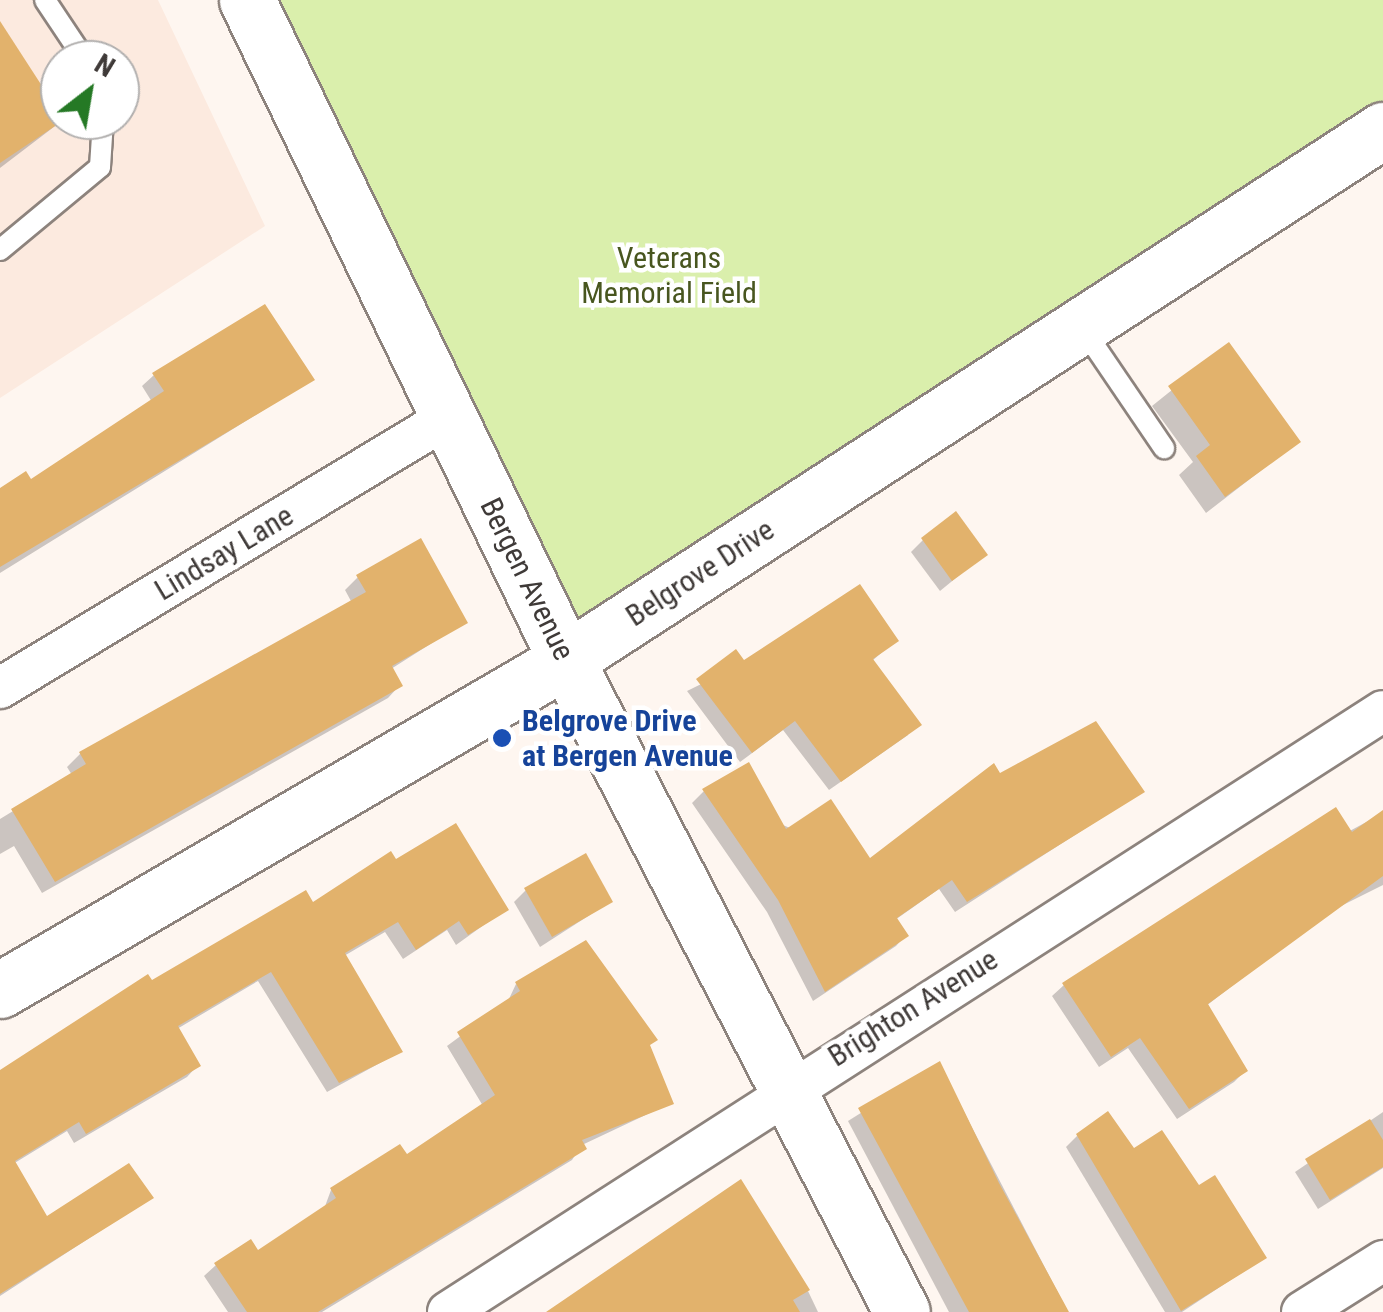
<!DOCTYPE html>
<html>
<head>
<meta charset="utf-8">
<style>
  body { margin:0 }
  #map { position:relative; width:1383px; height:1312px; overflow:hidden; background:#fef6f0; font-family:"Roboto Condensed",sans-serif }
  div>[style] { position:absolute }
  .built>* { inset:0; background:#fceadf }
  .green>* { inset:0; background:#daefac }
  .shadow>* { inset:0; background:#0003 }
  .building>* { inset:0; background:#e2b26c }
  .roads { filter:drop-shadow(2px 0 #8d837d) drop-shadow(-2px 0 #8d837d) drop-shadow(0 2px #8d837d) drop-shadow(0 -2px #8d837d) }
  .lane>* { height:20px; margin:-10px; padding:0 10px; transform-origin:10px; border-radius:10px; background:#fff }
  .street>* { height:40px; margin:-20px; padding:0 20px; transform-origin:20px; border-radius:20px; background:#fff }
  .secondary>* { height:55px; margin:-27.5px; padding:0 27.5px; transform-origin:27.5px; border-radius:27.5px; background:#fff }
  .dots>* { width:28px; height:28px; translate:-50% -50%; box-sizing:border-box; border:5px solid #fff; border-radius:50% }
  span { translate:-50% -50%; white-space:nowrap; text-align:center; line-height:1.15; -webkit-text-stroke:9px #fff; paint-order:stroke }
  .park-label { font-size:30px; color:#48561f }
  .street-label { font-size:30px; color:#3f3a38 }
  .transit-label { font-size:30px; color:#164399; font-weight:700 }
  .left { translate:0 -50%; text-align:left }
  .north { position:absolute; left:40px; top:40px; width:100px; height:100px; box-sizing:border-box; background:#fff; border:2px solid #b2b0af; border-radius:50%; rotate:31deg; font-size:28px; font-weight:700; line-height:40px; text-align:center; color:#3f3a38 }
  .north::after { content:''; display:block; margin:auto; width:35px; height:45px; background:#257925; clip-path:polygon(50% 0,100% 100%,50% 72%,0 100%) }
</style>
</head>
<body>
<div id="map">
  <div class="built">
    <div style="clip-path:polygon(evenodd,0 0,158px 0,265px 226px,0 398px,0 0,60px 60px,120px 60px,120px 120px,60px 120px,60px 60px)"></div>
  </div>
  <div class="green">
    <div style="clip-path:polygon(235px 0,1383px 0,1383px 123px,556px 674px)"></div>
  </div>
  <div class="shadow">
    <div style="clip-path:polygon(0 25px,63px 120px,0 168px)"></div>
    <div style="clip-path:polygon(1228px 345px,1298px 442px,1206px 513px,1179px 475px,1193px 462px,1152px 406px)"></div>
    <div style="clip-path:polygon(154px 375px,312px 380px,0 573px,0 489px,30px 482px,152px 402px,142px 386px)"></div>
    <div style="clip-path:polygon(923px 540px,984px 555px,940px 591px,911px 552px)"></div>
    <div style="clip-path:polygon(358px 577px,465px 622px,391px 669px,400px 685px,388px 698px,42px 893px,14px 846px,0 854px,0 819px,72px 775px,67px 767px,80px 754px,352px 603px,345px 590px)"></div>
    <div style="clip-path:polygon(896px 640px,872px 661px,908px 735px,829px 790px,783px 730px,740px 762px,687px 691px,744px 663px)"></div>
    <div style="clip-path:polygon(999px 776px,1142px 792px,955px 912px,939px 889px,895px 920px,905px 936px,896px 946px,813px 1001px,767px 912px,692px 803px,704px 791px,869px 862px)"></div>
    <div style="clip-path:polygon(1383px 813px,1383px 885px,1325px 914px,1206px 1006px,1245px 1071px,1234px 1082px,1177px 1119px,1128px 1048px,1099px 1067px,1052px 996px,1064px 985px)"></div>
    <div style="clip-path:polygon(395px 862px,506px 909px,456px 945px,447px 930px,403px 959px,385px 932px,344px 956px,400px 1052px,327px 1092px,258px 981px,177px 1029px,198px 1065px,187px 1077px,74px 1143px,67px 1131px,13px 1164px,46px 1220px,151px 1198px,0 1296px,0 1072px,151px 983px)"></div>
    <div style="clip-path:polygon(526px 890px,610px 902px,540px 947px,514px 902px)"></div>
    <div style="clip-path:polygon(516px 984px,648px 1046px,671px 1103px,582px 1145px,572px 1160px,322px 1312px,228px 1312px,204px 1276px,216px 1265px,258px 1253px,324px 1209px,331px 1190px,399px 1147px,406px 1158px,483px 1106px,447px 1046px,508px 1001px)"></div>
    <div style="clip-path:polygon(939px 1064px,1068px 1312px,949px 1312px,848px 1121px)"></div>
    <div style="clip-path:polygon(1383px 1112px,1383px 1168px,1318px 1209px,1295px 1172px)"></div>
    <div style="clip-path:polygon(1077px 1136px,1134px 1152px,1198px 1188px,1264px 1258px,1182px 1312px,1165px 1312px,1066px 1147px)"></div>
    <div style="clip-path:polygon(808px 1291px,818px 1312px,547px 1312px)"></div>
  </div>
  <div class="building">
    <div style="clip-path:polygon(0 21px,64px 120px,0 163px)"></div>
    <div style="clip-path:polygon(265px 304px,315px 380px,0 567px,0 488px,26px 471px,31px 479px,164px 391px,152px 373px)"></div>
    <div style="clip-path:polygon(1229px 342px,1301px 442px,1225px 497px,1196px 456px,1210px 445px,1168px 386px)"></div>
    <div style="clip-path:polygon(956px 511px,988px 555px,952px 581px,921px 538px)"></div>
    <div style="clip-path:polygon(421px 538px,468px 623px,392px 666px,403px 686px,55px 882px,11px 809px,86px 764px,79px 752px,366px 592px,356px 575px)"></div>
    <div style="clip-path:polygon(860px 584px,899px 641px,873px 659px,922px 725px,841px 782px,795px 721px,752px 753px,696px 679px,736px 649px,744px 660px)"></div>
    <div style="clip-path:polygon(1096px 721px,1145px 792px,967px 902px,952px 880px,897px 918px,909px 936px,825px 992px,778px 900px,702px 789px,749px 762px,786px 829px,831px 799px,870px 858px,994px 763px,1000px 773px)"></div>
    <div style="clip-path:polygon(1336px 807px,1352px 832px,1383px 810px,1383px 876px,1208px 1004px,1248px 1071px,1189px 1109px,1140px 1038px,1111px 1057px,1062px 983px)"></div>
    <div style="clip-path:polygon(456px 823px,509px 910px,468px 935px,459px 921px,416px 950px,398px 922px,345px 953px,403px 1052px,339px 1083px,271px 972px,178px 1026px,201px 1066px,86px 1134px,79px 1122px,15px 1161px,47px 1216px,129px 1163px,154px 1198px,0 1294px,0 1070px,148px 974px,152px 980px,306px 890px,313px 902px,391px 851px,396px 859px)"></div>
    <div style="clip-path:polygon(586px 853px,613px 902px,552px 937px,524px 888px)"></div>
    <div style="clip-path:polygon(586px 940px,658px 1040px,650px 1045px,674px 1104px,582px 1140px,587px 1149px,318px 1312px,247px 1312px,214px 1263px,251px 1239px,258px 1250px,336px 1198px,330px 1188px,400px 1144px,407px 1154px,495px 1095px,457px 1032px,520px 991px,515px 982px)"></div>
    <div style="clip-path:polygon(940px 1061px,999px 1183px,1069px 1312px,969px 1312px,858px 1108px)"></div>
    <div style="clip-path:polygon(1108px 1111px,1134px 1148px,1162px 1130px,1199px 1185px,1215px 1175px,1267px 1258px,1181px 1311px,1076px 1134px)"></div>
    <div style="clip-path:polygon(1370px 1119px,1383px 1140px,1383px 1167px,1330px 1200px,1305px 1159px)"></div>
    <div style="clip-path:polygon(741px 1179px,810px 1290px,793px 1300px,800px 1312px,546px 1312px)"></div>
  </div>
  <div class="roads">
    <div class="lane">
      <div style="left:45px;top:0;width:72px;rotate:56.3deg"></div>
      <div style="left:0;top:250px;width:130px;rotate:-39.7deg"></div>
      <div style="left:100px;top:167px;width:47px;rotate:-86.3deg"></div>
      <div style="left:1081px;top:326px;width:148px;rotate:55.8deg"></div>
    </div>
    <div class="street">
      <div style="left:0;top:688px;width:524px;rotate:-31.11deg"></div>
      <div style="left:448px;top:1312px;width:1111px;rotate:-32.73deg"></div>
      <div style="left:1302px;top:1312px;width:96px;rotate:-32.2deg"></div>
    </div>
    <div class="secondary">
      <div style="left:247px;top:0;width:733px;rotate:64.2deg"></div>
      <div style="left:566px;top:660px;width:733px;rotate:62.74deg"></div>
      <div style="left:0;top:990px;width:655px;rotate:-30.24deg"></div>
      <div style="left:566px;top:660px;width:974px;rotate:-32.97deg"></div>
    </div>
  </div>
  <div class="dots">
    <div style="left:502px;top:738px;background:#1a4fb4"></div>
  </div>
  <div class="park-label">
    <span style="left:669px;top:275px">Veterans<br>Memorial Field</span>
  </div>
  <div class="street-label">
    <span style="left:224px;top:553px;rotate:-31deg">Lindsay Lane</span>
    <span style="left:700px;top:573px;rotate:-33deg">Belgrove Drive</span>
    <span style="left:527px;top:579px;rotate:64deg">Bergen Avenue</span>
    <span style="left:913px;top:1008px;rotate:-32deg">Brighton Avenue</span>
  </div>
  <div class="transit-label">
    <span class="left" style="left:522px;top:738px">Belgrove Drive<br>at Bergen Avenue</span>
  </div>
  <div class="north">N</div>
</div>
</body>
</html>
